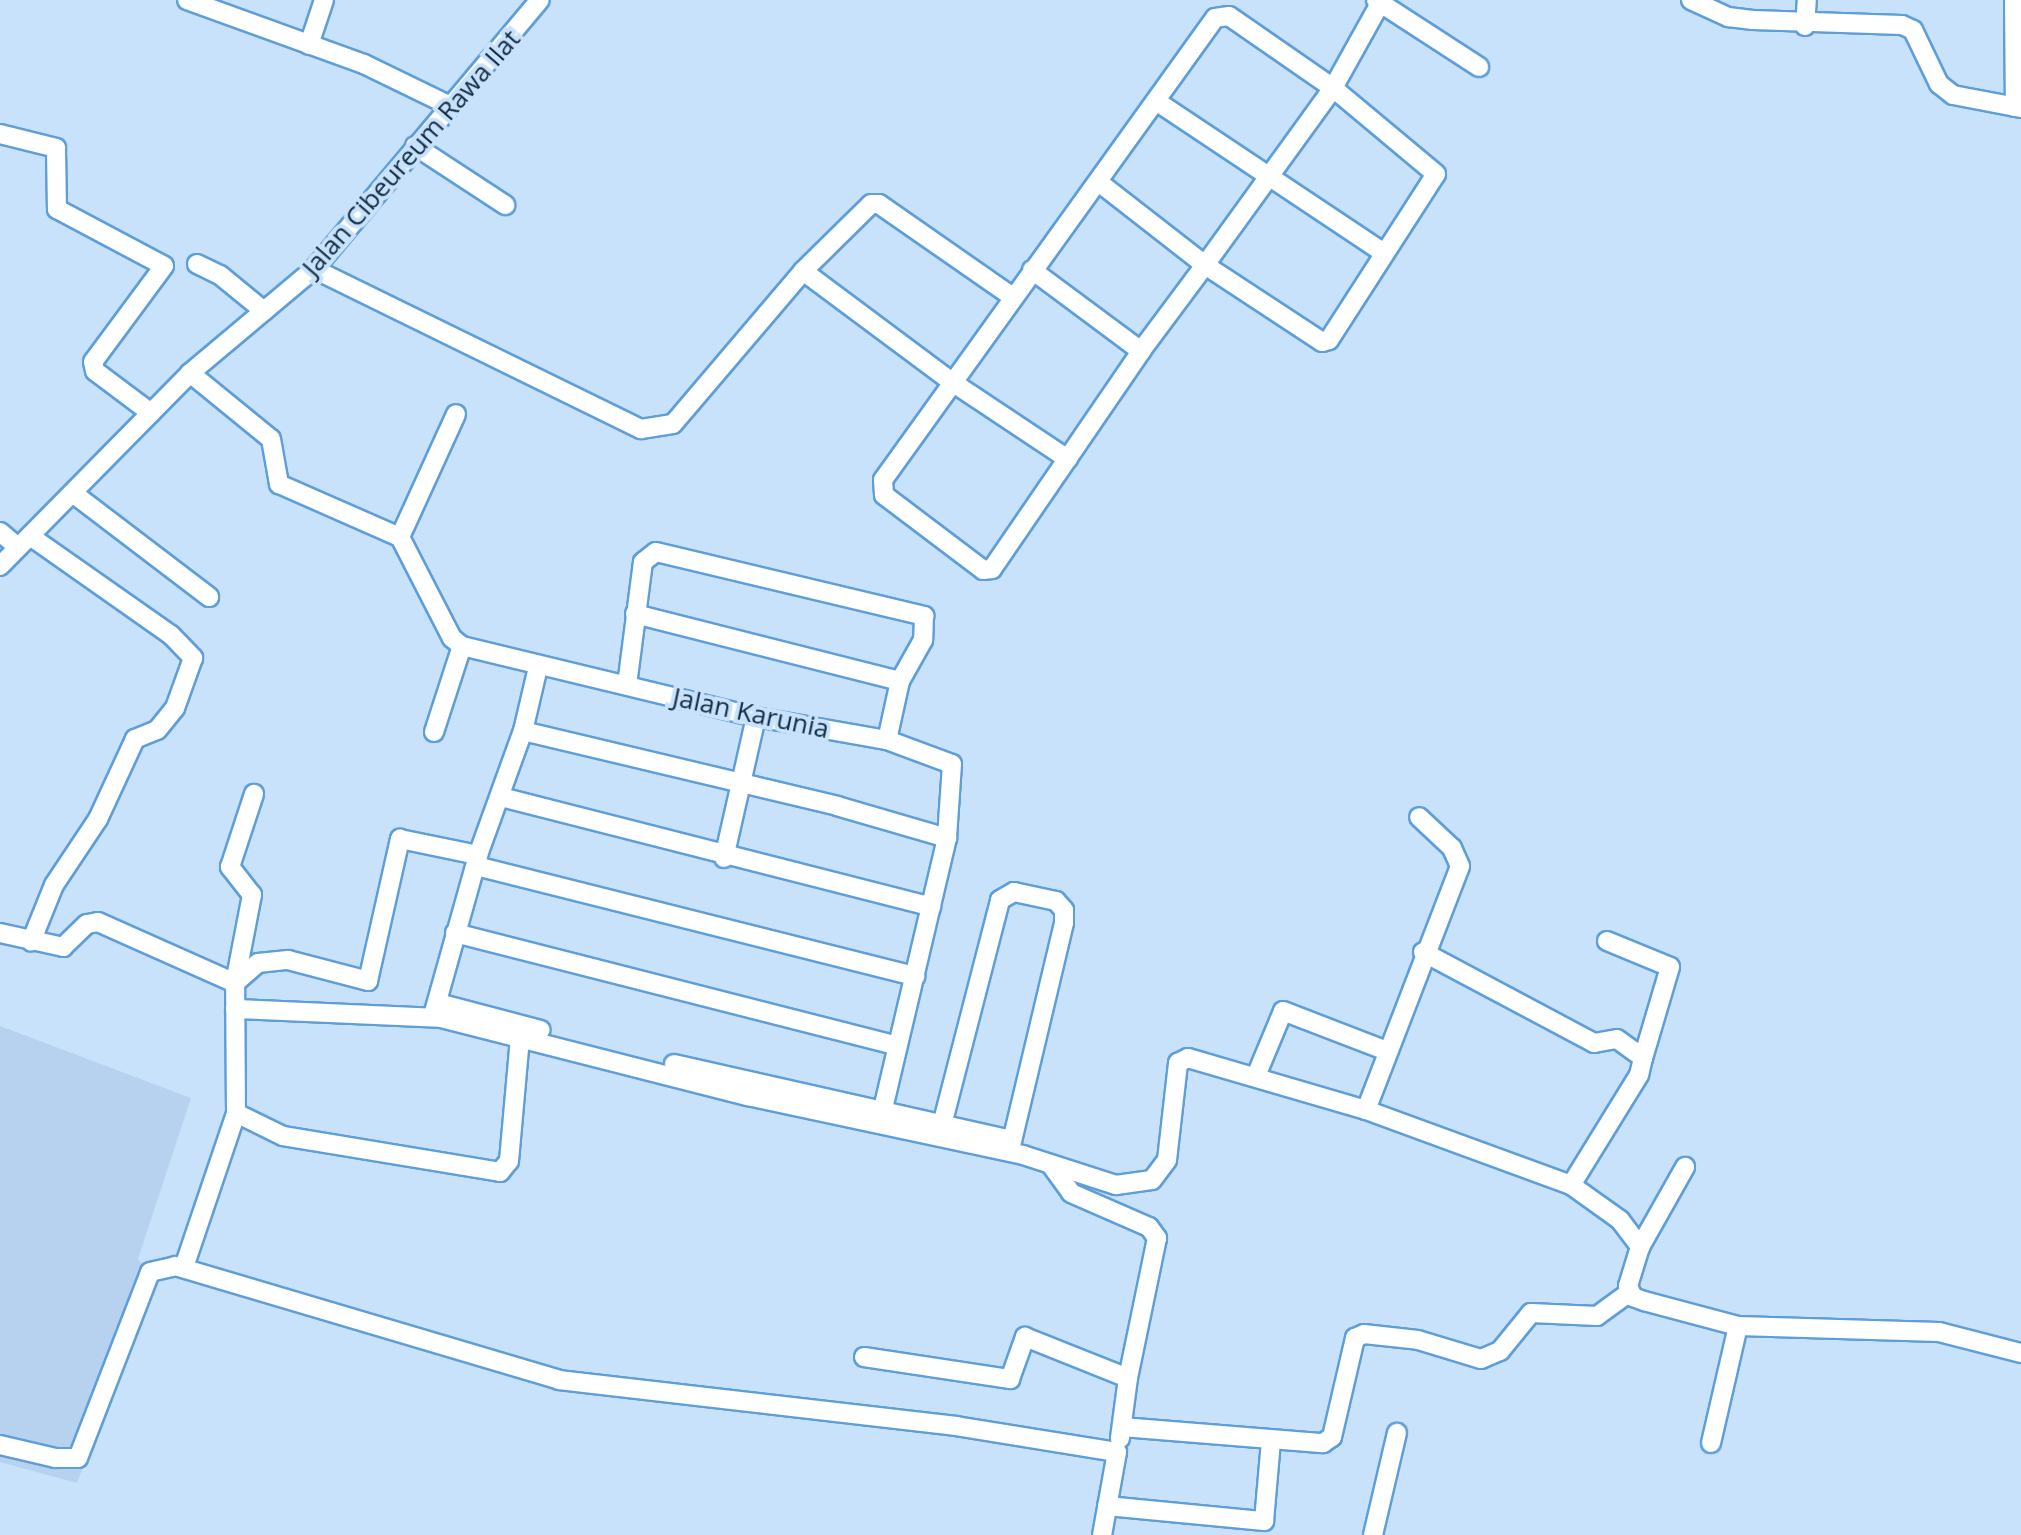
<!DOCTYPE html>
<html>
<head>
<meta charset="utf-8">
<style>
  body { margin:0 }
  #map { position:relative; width:2021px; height:1535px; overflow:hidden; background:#c9e2fb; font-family:"Open Sans",sans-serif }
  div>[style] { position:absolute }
  .built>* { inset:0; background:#b7d2ee }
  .roads { filter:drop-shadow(2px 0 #5e9ed9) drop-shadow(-2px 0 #5e9ed9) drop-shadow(0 2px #5e9ed9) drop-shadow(0 -2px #5e9ed9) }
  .minor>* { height:18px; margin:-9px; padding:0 9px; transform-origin:9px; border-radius:9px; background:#fff }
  span { translate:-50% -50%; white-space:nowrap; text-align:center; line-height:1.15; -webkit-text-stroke:8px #c9e2fb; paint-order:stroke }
  .street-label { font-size:26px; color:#102b43 }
</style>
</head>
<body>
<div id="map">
  <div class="built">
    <div style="clip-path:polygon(0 1026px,191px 1098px,138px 1259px,153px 1277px,77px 1483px,0 1462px)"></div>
  </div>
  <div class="roads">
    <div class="minor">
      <div style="left:187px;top:0;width:188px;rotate:19.9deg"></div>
      <div style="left:364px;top:64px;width:93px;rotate:26deg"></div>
      <div style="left:1376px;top:0;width:123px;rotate:33deg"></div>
      <div style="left:1691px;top:0;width:41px;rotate:24.7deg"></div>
      <div style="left:1728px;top:17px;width:25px;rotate:7deg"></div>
      <div style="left:1753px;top:20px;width:149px;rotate:1.9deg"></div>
      <div style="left:1902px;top:25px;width:12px;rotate:24deg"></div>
      <div style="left:1913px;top:30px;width:60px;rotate:64.3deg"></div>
      <div style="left:1939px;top:84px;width:18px;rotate:38deg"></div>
      <div style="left:1953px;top:95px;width:69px;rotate:10.8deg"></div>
      <div style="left:2014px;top:0;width:107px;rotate:89.5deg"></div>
      <div style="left:1805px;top:26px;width:26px;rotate:-86deg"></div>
      <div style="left:309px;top:45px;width:47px;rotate:-71.6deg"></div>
      <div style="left:1159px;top:103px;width:270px;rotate:33.7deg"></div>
      <div style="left:0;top:134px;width:58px;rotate:14deg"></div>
      <div style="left:56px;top:148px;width:61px;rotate:89.1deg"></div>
      <div style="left:57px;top:209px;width:121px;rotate:28deg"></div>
      <div style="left:164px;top:266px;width:119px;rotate:126.5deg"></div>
      <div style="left:93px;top:362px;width:9px;rotate:77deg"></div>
      <div style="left:95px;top:371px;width:70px;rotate:36.9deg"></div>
      <div style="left:415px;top:146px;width:108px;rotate:33.2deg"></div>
      <div style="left:1101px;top:184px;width:132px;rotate:37.9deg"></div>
      <div style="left:1205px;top:265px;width:140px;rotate:33.3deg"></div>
      <div style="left:1322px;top:342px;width:7px;rotate:-16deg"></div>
      <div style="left:1329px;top:340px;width:197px;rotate:-57.2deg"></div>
      <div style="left:1436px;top:174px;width:134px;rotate:-140.1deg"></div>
      <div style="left:1333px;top:88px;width:126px;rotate:-145.3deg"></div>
      <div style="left:1229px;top:16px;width:14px;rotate:172deg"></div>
      <div style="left:1215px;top:18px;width:569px;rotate:125.7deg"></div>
      <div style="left:883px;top:480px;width:15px;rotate:86deg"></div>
      <div style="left:884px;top:495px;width:124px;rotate:37.1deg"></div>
      <div style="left:983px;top:570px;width:9px;rotate:-6deg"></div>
      <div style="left:992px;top:569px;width:264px;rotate:-55.6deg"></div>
      <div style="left:1141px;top:351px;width:107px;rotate:-53.3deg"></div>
      <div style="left:1205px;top:265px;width:218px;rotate:-54.1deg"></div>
      <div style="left:1333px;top:88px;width:101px;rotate:-60.9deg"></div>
      <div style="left:197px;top:264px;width:25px;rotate:26deg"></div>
      <div style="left:220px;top:275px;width:57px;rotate:39.3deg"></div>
      <div style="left:314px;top:269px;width:364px;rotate:26.1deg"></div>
      <div style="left:641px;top:429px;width:32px;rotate:-9deg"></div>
      <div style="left:673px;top:424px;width:201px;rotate:-49.6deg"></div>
      <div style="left:803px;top:271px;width:95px;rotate:-44.6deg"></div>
      <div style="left:871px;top:204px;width:8px"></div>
      <div style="left:879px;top:204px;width:163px;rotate:34.8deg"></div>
      <div style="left:1032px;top:270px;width:136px;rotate:36.6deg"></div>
      <div style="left:803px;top:271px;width:186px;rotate:36.7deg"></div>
      <div style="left:952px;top:382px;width:139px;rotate:33.6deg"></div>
      <div style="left:190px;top:373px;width:104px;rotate:39.2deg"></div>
      <div style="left:271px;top:439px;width:46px;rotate:79.9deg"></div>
      <div style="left:279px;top:484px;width:132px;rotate:23.7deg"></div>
      <div style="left:400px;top:537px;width:114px;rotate:62.8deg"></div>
      <div style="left:452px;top:638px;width:13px;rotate:39deg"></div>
      <div style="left:462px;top:646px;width:302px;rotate:13.6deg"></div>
      <div style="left:756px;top:717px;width:133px;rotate:10deg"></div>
      <div style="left:887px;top:740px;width:69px;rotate:20.3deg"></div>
      <div style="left:952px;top:764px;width:74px;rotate:93.9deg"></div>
      <div style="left:947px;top:838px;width:278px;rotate:103.3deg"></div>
      <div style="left:74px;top:494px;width:170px;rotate:37.3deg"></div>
      <div style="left:0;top:532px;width:23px;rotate:40deg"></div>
      <div style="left:30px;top:536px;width:172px;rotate:35.1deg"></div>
      <div style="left:171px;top:635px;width:32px;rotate:46deg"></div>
      <div style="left:193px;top:658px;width:53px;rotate:109.8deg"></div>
      <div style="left:175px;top:708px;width:28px;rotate:129deg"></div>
      <div style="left:157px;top:730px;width:24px;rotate:158deg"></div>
      <div style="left:135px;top:739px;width:88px;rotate:114.8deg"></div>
      <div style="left:98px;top:819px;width:79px;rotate:123.7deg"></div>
      <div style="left:54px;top:885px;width:61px;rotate:112deg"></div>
      <div style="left:400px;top:537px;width:135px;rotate:-65.5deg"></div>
      <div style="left:0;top:566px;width:271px;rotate:-45.4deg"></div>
      <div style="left:190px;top:373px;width:162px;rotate:-40deg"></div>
      <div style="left:314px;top:269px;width:351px;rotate:-50deg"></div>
      <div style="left:635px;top:614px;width:273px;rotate:14.2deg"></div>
      <div style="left:627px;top:685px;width:124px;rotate:-82.6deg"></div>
      <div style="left:643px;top:562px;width:16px;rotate:-38deg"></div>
      <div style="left:656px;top:552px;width:276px;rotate:13.4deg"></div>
      <div style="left:924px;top:616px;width:24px;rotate:92deg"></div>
      <div style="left:923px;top:640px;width:47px;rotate:119.3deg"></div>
      <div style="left:900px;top:681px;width:60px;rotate:102.4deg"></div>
      <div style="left:523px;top:731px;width:323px;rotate:13.4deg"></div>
      <div style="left:837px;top:806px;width:115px;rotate:16.2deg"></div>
      <div style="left:434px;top:732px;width:90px;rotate:-72deg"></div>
      <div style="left:501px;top:797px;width:444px;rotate:14.3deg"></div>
      <div style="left:724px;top:858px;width:145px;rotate:-77.2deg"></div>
      <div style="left:476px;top:866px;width:453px;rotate:14.1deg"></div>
      <div style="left:0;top:933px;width:65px;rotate:12.5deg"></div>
      <div style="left:63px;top:947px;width:33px;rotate:-44deg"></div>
      <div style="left:87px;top:924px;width:11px;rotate:-10deg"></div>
      <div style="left:98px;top:922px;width:150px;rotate:24deg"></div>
      <div style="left:235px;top:983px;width:30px;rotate:-41deg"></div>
      <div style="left:258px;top:963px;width:30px;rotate:-6deg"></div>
      <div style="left:288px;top:960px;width:83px;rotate:14.7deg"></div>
      <div style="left:368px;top:981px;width:146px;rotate:-77.3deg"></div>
      <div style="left:400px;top:839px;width:80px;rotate:11.6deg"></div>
      <div style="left:455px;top:933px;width:456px;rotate:14.3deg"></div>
      <div style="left:1607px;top:941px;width:68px;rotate:22.4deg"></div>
      <div style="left:1670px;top:967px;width:95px;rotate:106.5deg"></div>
      <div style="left:1423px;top:952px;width:194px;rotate:28deg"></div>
      <div style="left:1594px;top:1043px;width:23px;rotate:-10deg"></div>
      <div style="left:1617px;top:1039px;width:32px;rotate:36deg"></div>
      <div style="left:1643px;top:1058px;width:17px;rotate:103deg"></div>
      <div style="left:1639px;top:1075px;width:129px;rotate:121.7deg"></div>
      <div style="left:438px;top:1003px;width:106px;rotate:14.7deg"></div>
      <div style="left:235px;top:1009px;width:206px;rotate:2.5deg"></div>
      <div style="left:441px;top:1018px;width:317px;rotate:14.3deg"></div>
      <div style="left:748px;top:1096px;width:281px;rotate:12.1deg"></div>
      <div style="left:1023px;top:1155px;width:98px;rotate:17.9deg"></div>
      <div style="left:1116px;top:1185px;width:36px;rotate:-8deg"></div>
      <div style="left:1152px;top:1180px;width:25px;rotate:-53deg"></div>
      <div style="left:1167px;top:1160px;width:98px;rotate:-83.5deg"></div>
      <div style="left:1178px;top:1063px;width:11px;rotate:-27deg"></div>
      <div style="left:1188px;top:1058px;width:185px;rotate:16.3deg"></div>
      <div style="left:1366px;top:1110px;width:218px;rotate:20.1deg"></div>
      <div style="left:1571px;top:1185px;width:60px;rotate:35.5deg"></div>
      <div style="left:1620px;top:1220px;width:34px;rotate:53deg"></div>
      <div style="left:1640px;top:1247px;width:41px;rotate:107.1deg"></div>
      <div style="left:1628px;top:1286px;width:12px;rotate:66deg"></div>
      <div style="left:1633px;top:1297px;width:12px;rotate:20deg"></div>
      <div style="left:1644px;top:1301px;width:97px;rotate:14.9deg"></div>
      <div style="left:1738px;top:1326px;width:201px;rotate:1.7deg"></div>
      <div style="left:1939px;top:1332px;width:85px;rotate:14.4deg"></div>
      <div style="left:434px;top:1012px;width:163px;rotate:-74.3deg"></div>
      <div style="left:478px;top:855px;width:132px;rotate:-70.1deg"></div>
      <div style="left:523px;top:731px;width:66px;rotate:-76.8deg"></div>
      <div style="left:674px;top:1064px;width:345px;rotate:12.7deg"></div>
      <div style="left:1256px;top:1076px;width:70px;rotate:-67.4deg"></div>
      <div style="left:1283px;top:1011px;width:111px;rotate:21deg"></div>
      <div style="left:1366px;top:1110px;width:261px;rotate:-68.9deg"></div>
      <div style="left:1460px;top:866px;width:20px;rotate:-114deg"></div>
      <div style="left:1452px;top:848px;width:45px;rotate:-136.8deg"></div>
      <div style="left:236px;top:1113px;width:52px;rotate:26.1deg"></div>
      <div style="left:283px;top:1136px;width:220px;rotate:9.4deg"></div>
      <div style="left:500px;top:1172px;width:14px;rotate:-51deg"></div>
      <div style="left:509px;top:1161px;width:124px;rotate:-84.9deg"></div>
      <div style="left:943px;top:1121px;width:228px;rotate:-75.5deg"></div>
      <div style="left:1000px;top:900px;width:16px;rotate:-30deg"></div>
      <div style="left:1014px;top:892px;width:43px;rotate:12.1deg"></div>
      <div style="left:1056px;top:901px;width:12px;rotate:48deg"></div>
      <div style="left:1064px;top:910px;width:13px;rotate:90deg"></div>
      <div style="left:1064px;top:923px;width:232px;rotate:103.4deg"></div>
      <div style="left:1051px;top:1165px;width:34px;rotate:54deg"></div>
      <div style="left:1071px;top:1193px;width:85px;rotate:23.6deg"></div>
      <div style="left:1149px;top:1227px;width:14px;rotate:54deg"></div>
      <div style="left:1157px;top:1238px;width:143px;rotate:101.7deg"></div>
      <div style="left:1640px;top:1247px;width:92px;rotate:-60.6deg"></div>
      <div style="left:184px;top:1267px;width:163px;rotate:-71.3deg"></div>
      <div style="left:236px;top:1113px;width:130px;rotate:-90.4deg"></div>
      <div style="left:235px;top:983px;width:90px;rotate:-79.1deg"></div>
      <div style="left:252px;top:895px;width:36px;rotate:-128deg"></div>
      <div style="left:230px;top:867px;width:77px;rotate:-71.8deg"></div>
      <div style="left:864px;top:1357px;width:148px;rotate:8.6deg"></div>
      <div style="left:1010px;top:1379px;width:45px;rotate:-70.3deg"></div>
      <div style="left:1025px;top:1337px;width:111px;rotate:21.7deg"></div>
      <div style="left:1128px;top:1378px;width:61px;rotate:97.6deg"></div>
      <div style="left:1122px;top:1427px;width:202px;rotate:4.6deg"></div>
      <div style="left:1323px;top:1443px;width:11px;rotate:-34deg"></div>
      <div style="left:1332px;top:1437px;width:102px;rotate:-76.9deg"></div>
      <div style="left:1355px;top:1338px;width:10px;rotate:-24deg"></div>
      <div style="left:1364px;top:1334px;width:54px;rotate:6.3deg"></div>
      <div style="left:1418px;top:1340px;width:66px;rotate:16.8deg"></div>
      <div style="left:1481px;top:1359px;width:21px;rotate:-23deg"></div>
      <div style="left:1500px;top:1351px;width:49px;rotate:-50.8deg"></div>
      <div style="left:1531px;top:1313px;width:66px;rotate:2.6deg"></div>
      <div style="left:1597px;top:1316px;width:39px;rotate:-36deg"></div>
      <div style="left:1711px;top:1443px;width:120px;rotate:-77deg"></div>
      <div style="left:0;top:1445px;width:57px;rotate:13.3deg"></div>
      <div style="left:55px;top:1458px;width:23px"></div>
      <div style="left:78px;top:1458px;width:199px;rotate:-68.8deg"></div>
      <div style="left:150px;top:1272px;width:26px;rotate:-13deg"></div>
      <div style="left:175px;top:1266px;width:401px;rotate:16.5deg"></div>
      <div style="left:559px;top:1380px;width:400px;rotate:6.6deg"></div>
      <div style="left:956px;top:1426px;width:163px;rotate:9.2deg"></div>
      <div style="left:1117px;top:1452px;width:84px;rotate:100.2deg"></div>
      <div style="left:1107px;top:1506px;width:158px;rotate:5.5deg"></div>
      <div style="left:1264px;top:1521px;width:80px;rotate:-85deg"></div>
      <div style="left:1373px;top:1535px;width:105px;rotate:-76.8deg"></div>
    </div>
  </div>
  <div class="street-label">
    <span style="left:411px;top:153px;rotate:-49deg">Jalan Cibeureum Rawa Ilat</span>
    <span style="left:751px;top:713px;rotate:12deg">Jalan Karunia</span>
  </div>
</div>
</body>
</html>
